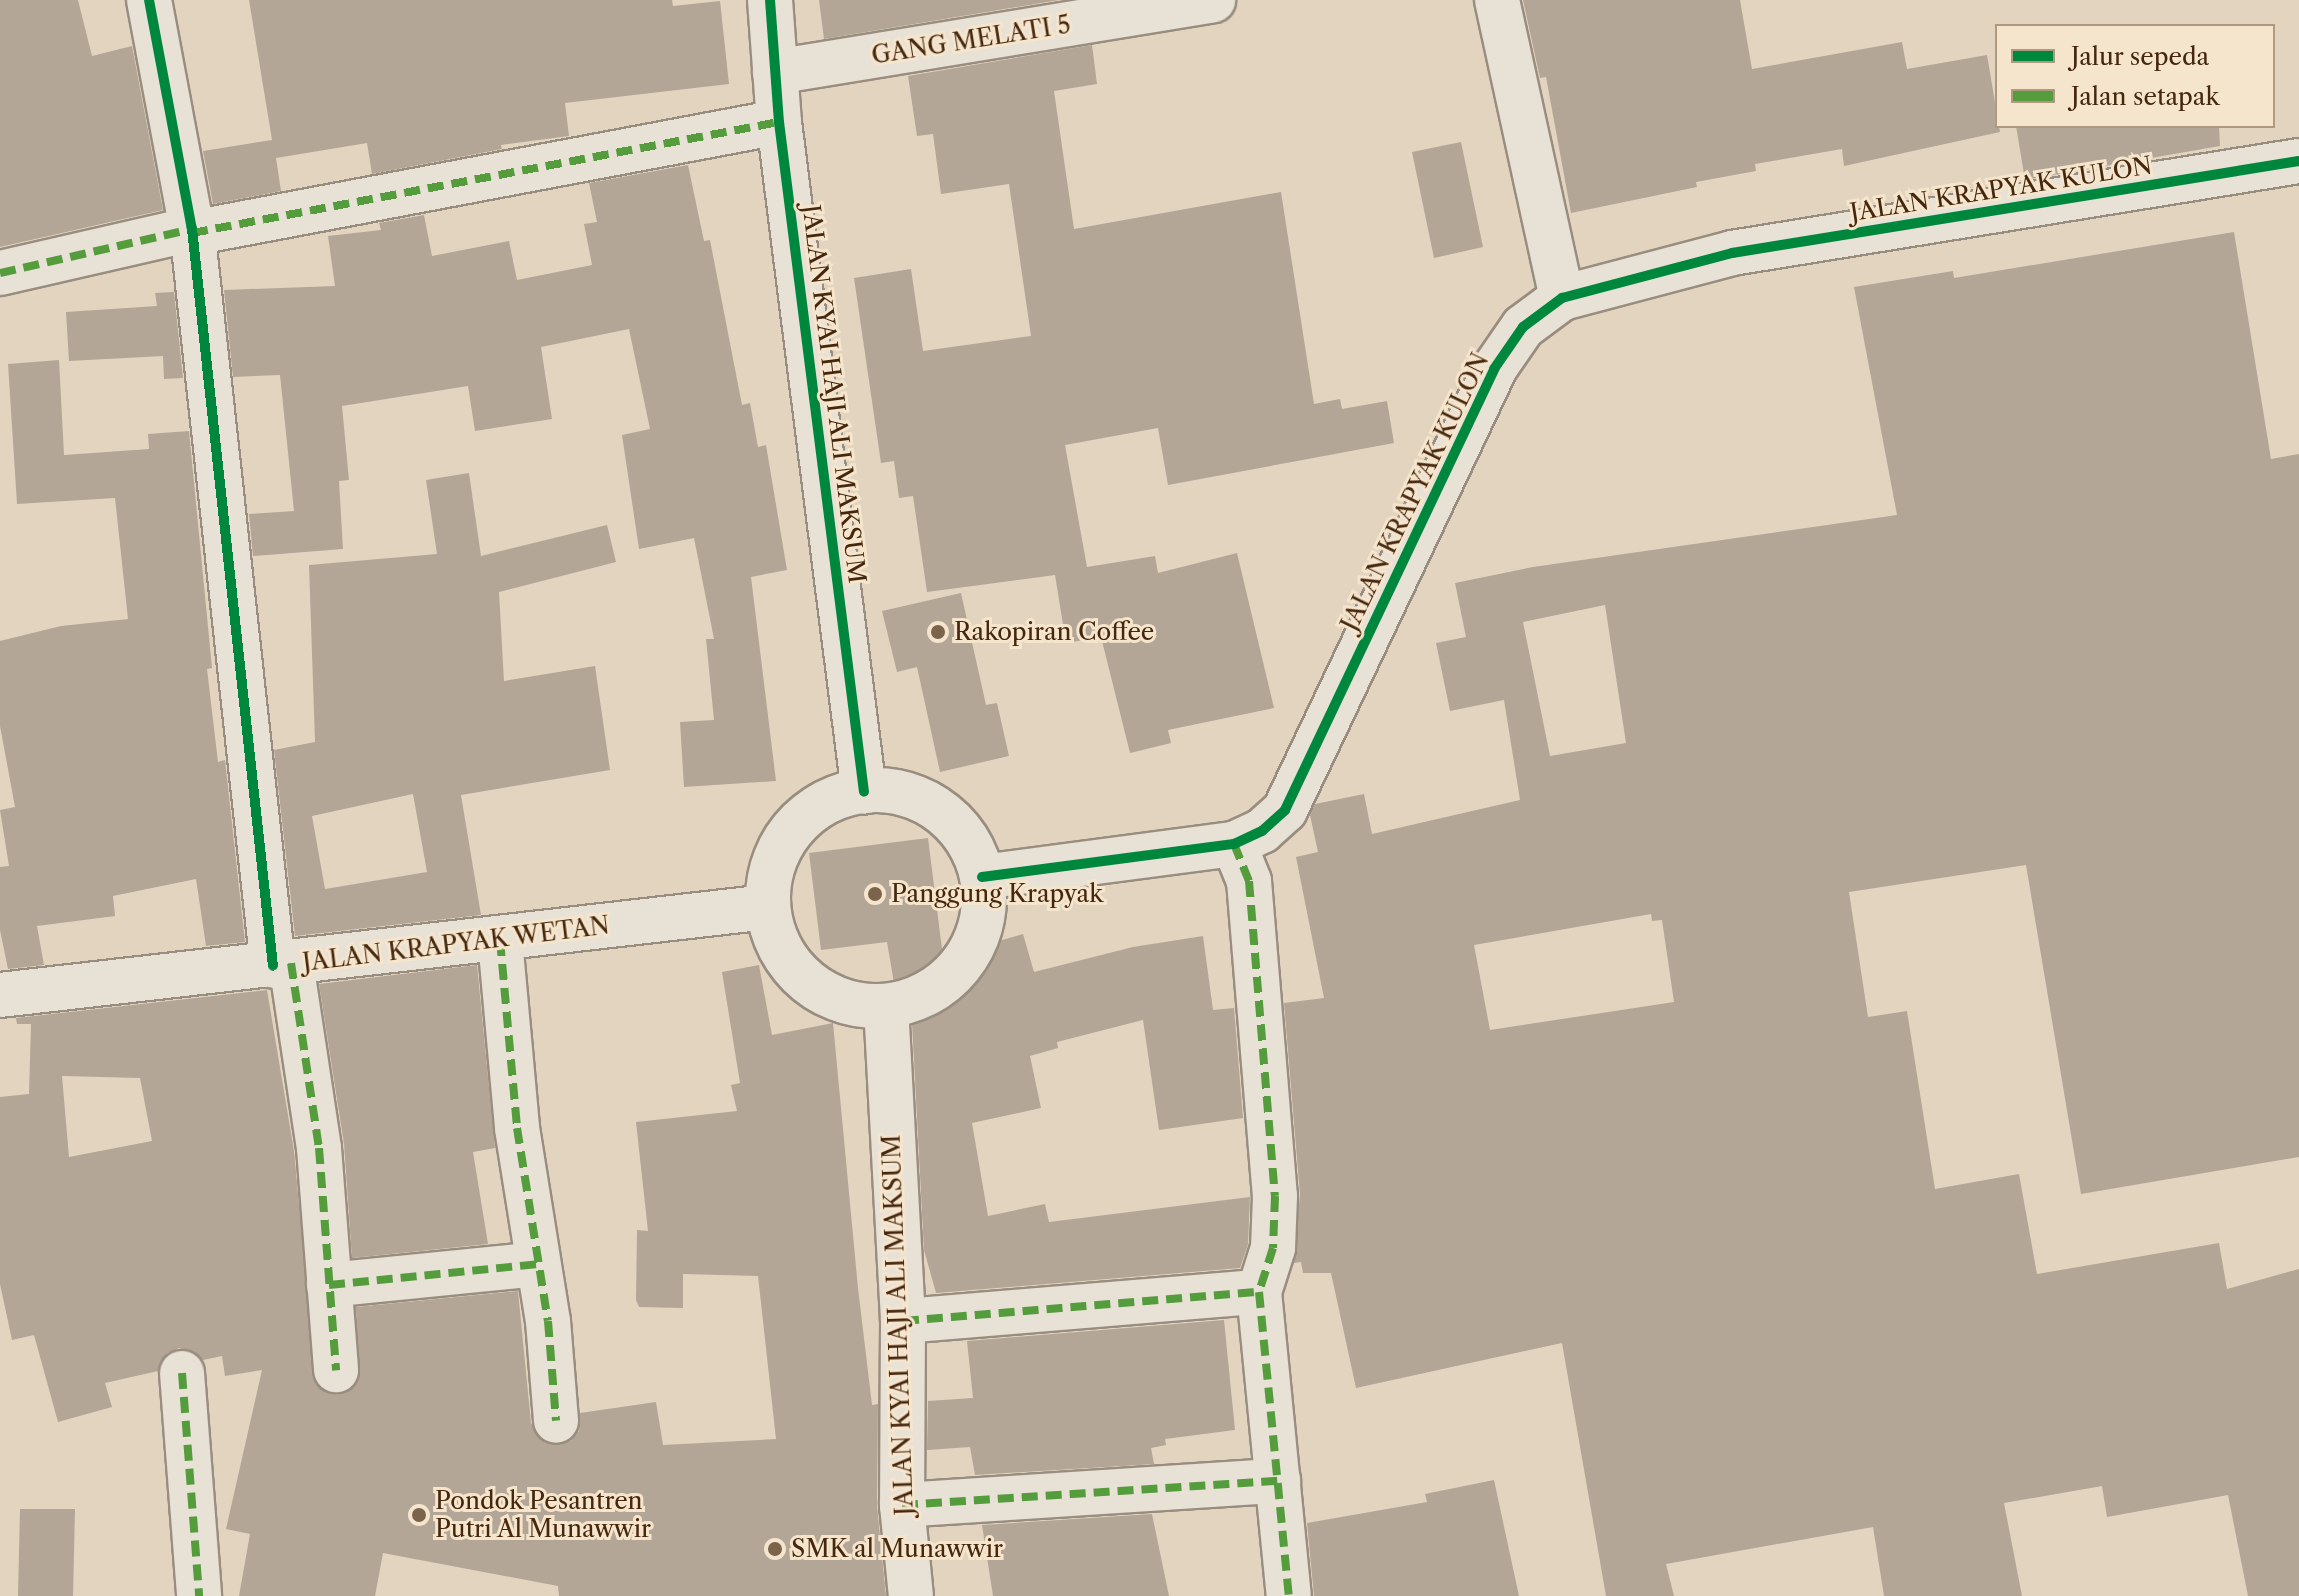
<!DOCTYPE html>
<html>
<head>
<meta charset="utf-8">
<style>
  body { margin:0 }
  #map { position:relative; width:2299px; height:1596px; overflow:hidden; background:#e3d4c0; font-family:"Libre Caslon Text",serif }
  div>[style] { position:absolute }
  .building>* { inset:0; background:#b3a697 }
  .roads { filter:drop-shadow(2px 0 #998d7f) drop-shadow(-2px 0 #998d7f) drop-shadow(0 2px #998d7f) drop-shadow(0 -2px #998d7f) }
  .minor>* { height:44px; margin:-22px; padding:0 22px; transform-origin:22px; border-radius:22px; background:#e8e1d6 }
  .tertiary>* { height:44px; margin:-22px; padding:0 22px; transform-origin:22px; border-radius:22px; background:#e8e1d6 }
  .tertiary>.ring { margin:-22px; padding:0; box-sizing:content-box; background:none; border:44px solid #e8e1d6; border-radius:50% }
  .quiet>* { height:8px; margin-top:-4px; transform-origin:0; background:repeating-linear-gradient(90deg,#549c3c 0 16px,transparent 0 24px) }
  .cycleway>* { height:10px; margin:-5px; padding:0 5px; transform-origin:5px; border-radius:5px; background:#00873e }
  .dots>* { width:22px; height:22px; translate:-50% -50%; box-sizing:border-box; border:4px solid #f6e5cd; border-radius:50% }
  span { translate:-50% -50%; white-space:nowrap; text-align:center; line-height:1.15; -webkit-text-stroke:6px #f6e5cd; paint-order:stroke }
  .street-label { font-size:24px; color:#45270e }
  .poi-label { font-size:24px; color:#45270e }
  .left { translate:0 -50%; text-align:left }
  .legend { position:absolute; left:1995px; top:24px; width:280px; height:104px; box-sizing:border-box; background:#f6e5cd; border:2px solid #af9981; margin:0; padding:10px 14px; list-style:none; font-size:24px; color:#45270e }
  .legend li { display:flex; align-items:center; gap:16px; height:40px }
  .legend b { width:40px; border:2px solid #af9981 }
</style>
</head>
<body>
<div id="map">
  <div class="building">
    <div style="clip-path:polygon(0 0,78px 0,92px 56px,132px 46px,163px 210px,0 247px)"></div>
    <div style="clip-path:polygon(249px 0,672px 0,673px 6px,720px 1px,729px 84px,565px 103px,569px 136px,501px 145px,502px 149px,372px 174px,367px 143px,276px 158px,281px 191px,213px 204px,203px 151px,272px 140px)"></div>
    <div style="clip-path:polygon(819px 0,1059px 0,824px 39px)"></div>
    <div style="clip-path:polygon(1523px 0,1740px 0,1752px 69px,1902px 42px,1907px 69px,1987px 55px,2000px 132px,1844px 166px,1842px 149px,1755px 164px,1756px 171px,1696px 182px,1697px 187px,1571px 213px,1546px 77px,1540px 78px)"></div>
    <div style="clip-path:polygon(1092px 45px,1097px 84px,1054px 91px,1074px 229px,1281px 192px,1314px 404px,1340px 399px,1342px 409px,1387px 401px,1394px 443px,1168px 485px,1158px 428px,1065px 445px,1087px 567px,1155px 556px,1158px 573px,1237px 553px,1274px 708px,1168px 730px,1171px 743px,1130px 753px,1101px 637px,1066px 643px,1055px 575px,927px 592px,913px 496px,899px 498px,894px 461px,881px 463px,854px 278px,911px 269px,923px 351px,1031px 336px,1009px 184px,941px 194px,933px 134px,917px 136px,908px 76px)"></div>
    <div style="clip-path:polygon(2016px 126px,2219px 126px,2220px 146px,2025px 180px)"></div>
    <div style="clip-path:polygon(1461px 142px,1483px 247px,1434px 258px,1412px 152px)"></div>
    <div style="clip-path:polygon(688px 165px,704px 241px,710px 240px,742px 405px,750px 403px,758px 447px,766px 445px,787px 570px,751px 577px,776px 781px,684px 787px,680px 722px,714px 720px,706px 639px,714px 639px,694px 538px,639px 549px,622px 435px,650px 429px,629px 329px,541px 347px,552px 419px,475px 431px,468px 386px,342px 406px,349px 480px,339px 481px,343px 549px,253px 556px,249px 514px,294px 511px,280px 375px,233px 377px,224px 290px,335px 286px,328px 236px,381px 230px,379px 223px,424px 215px,432px 256px,509px 241px,517px 280px,592px 265px,584px 224px,597px 222px,589px 183px)"></div>
    <div style="clip-path:polygon(evenodd,2234px 232px,2271px 459px,2299px 454px,2299px 1157px,2081px 1194px,2026px 865px,1849px 892px,1868px 1017px,1907px 1011px,1935px 1189px,2019px 1174px,2037px 1274px,2219px 1243px,2227px 1289px,2299px 1269px,2299px 1596px,2248px 1596px,2228px 1495px,2107px 1517px,2102px 1486px,2004px 1503px,2022px 1596px,1884px 1596px,1873px 1527px,1666px 1564px,1674px 1596px,1606px 1596px,1562px 1343px,1356px 1388px,1331px 1273px,1303px 1273px,1301px 1262px,1294px 1263px,1300px 1194px,1284px 1003px,1324px 998px,1296px 857px,1318px 852px,1310px 815px,1315px 804px,1364px 794px,1372px 834px,1520px 800px,1504px 700px,1450px 711px,1436px 643px,1466px 637px,1455px 583px,1533px 567px,1897px 515px,1854px 287px,1953px 271px,1954px 278px,2234px 232px,1605px 605px,1626px 743px,1550px 756px,1523px 622px,1605px 605px,2234px 232px,1651px 914px,1652px 921px,1662px 920px,1674px 1002px,1490px 1030px,1474px 945px,1651px 914px)"></div>
    <div style="clip-path:polygon(174px 292px,183px 378px,164px 379px,163px 356px,69px 361px,66px 312px,157px 306px,155px 293px)"></div>
    <div style="clip-path:polygon(59px 360px,64px 455px,149px 449px,148px 434px,189px 431px,212px 668px,207px 669px,218px 762px,225px 760px,245px 942px,206px 946px,196px 879px,113px 896px,115px 916px,37px 926px,44px 965px,8px 969px,0 930px,0 867px,9px 866px,0 810px,15px 807px,0 726px,0 641px,61px 626px,128px 619px,115px 498px,17px 504px,8px 364px)"></div>
    <div style="clip-path:polygon(evenodd,469px 473px,481px 556px,607px 525px,616px 562px,499px 592px,504px 681px,595px 666px,610px 770px,461px 795px,481px 915px,295px 936px,274px 750px,315px 742px,309px 565px,437px 554px,426px 480px,469px 473px,413px 794px,427px 872px,325px 889px,312px 816px,413px 794px)"></div>
    <div style="clip-path:polygon(961px 593px,986px 705px,997px 703px,1009px 756px,940px 772px,917px 667px,897px 672px,882px 611px)"></div>
    <div style="clip-path:polygon(928px 838px,943px 957px,1023px 934px,1034px 972px,1133px 947px,1203px 936px,1213px 1010px,1234px 1008px,1243px 1118px,1159px 1130px,1143px 1020px,1057px 1042px,1058px 1048px,1030px 1056px,1041px 1108px,972px 1123px,988px 1216px,1045px 1204px,1049px 1222px,1250px 1197px,1248px 1244px,1240px 1268px,936px 1293px,924px 1250px,911px 1004px,906px 992px,894px 983px,887px 942px,821px 950px,809px 853px)"></div>
    <div style="clip-path:polygon(477px 965px,495px 1148px,473px 1152px,488px 1244px,352px 1258px,344px 1144px,319px 984px)"></div>
    <div style="clip-path:polygon(evenodd,759px 965px,772px 1035px,833px 1023px,858px 1288px,872px 1405px,878px 1404px,877px 1506px,886px 1596px,559px 1596px,558px 1586px,383px 1553px,375px 1596px,239px 1596px,250px 1534px,226px 1529px,262px 1370px,225px 1376px,222px 1356px,203px 1360px,179px 1348px,167px 1353px,158px 1371px,105px 1383px,112px 1407px,58px 1422px,34px 1335px,12px 1340px,0 1284px,0 1097px,29px 1094px,31px 1024px,17px 1024px,16px 1018px,267px 990px,294px 1151px,316px 1385px,337px 1395px,358px 1381px,356px 1307px,518px 1291px,531px 1423px,545px 1443px,571px 1441px,579px 1431px,580px 1413px,656px 1402px,663px 1445px,776px 1439px,758px 1276px,683px 1274px,683px 1308px,639px 1307px,636px 1300px,637px 1230px,648px 1231px,636px 1122px,737px 1111px,731px 1085px,740px 1083px,722px 972px,759px 965px,62px 1076px,140px 1078px,152px 1141px,69px 1157px,62px 1076px)"></div>
    <div style="clip-path:polygon(1224px 1320px,1235px 1430px,1165px 1439px,1166px 1445px,1151px 1448px,1154px 1464px,975px 1475px,970px 1447px,927px 1450px,928px 1401px,973px 1398px,967px 1341px)"></div>
    <div style="clip-path:polygon(1494px 1480px,1519px 1596px,1314px 1596px,1307px 1523px,1427px 1502px,1425px 1494px)"></div>
    <div style="clip-path:polygon(20px 1509px,75px 1509px,73px 1596px,18px 1596px)"></div>
    <div style="clip-path:polygon(1152px 1514px,1169px 1596px,993px 1596px,982px 1525px)"></div>
  </div>
  <div class="roads">
    <div class="minor">
      <div style="left:149px;top:0;width:233px;rotate:79.4deg"></div>
      <div style="left:192px;top:229px;width:741px;rotate:83.73deg"></div>
      <div style="left:1497px;top:0;width:305px;rotate:77.7deg"></div>
      <div style="left:775px;top:72px;width:444px;rotate:-9.3deg"></div>
      <div style="left:192px;top:233px;width:597px;rotate:-10.71deg"></div>
      <div style="left:0;top:273px;width:197px;rotate:-12.9deg"></div>
      <div style="left:1234px;top:844px;width:40px;rotate:68deg"></div>
      <div style="left:1249px;top:881px;width:316px;rotate:85.3deg"></div>
      <div style="left:1275px;top:1196px;width:52px;rotate:92.2deg"></div>
      <div style="left:1273px;top:1248px;width:46px;rotate:107.7deg"></div>
      <div style="left:1259px;top:1292px;width:305px;rotate:84.4deg"></div>
      <div style="left:500px;top:940px;width:189px;rotate:84.8deg"></div>
      <div style="left:517px;top:1128px;width:195px;rotate:80.9deg"></div>
      <div style="left:548px;top:1321px;width:100px;rotate:85.4deg"></div>
      <div style="left:291px;top:963px;width:187px;rotate:81.4deg"></div>
      <div style="left:319px;top:1148px;width:223px;rotate:85.6deg"></div>
      <div style="left:0;top:995px;width:773px;rotate:-6.54deg"></div>
      <div style="left:329px;top:1285px;width:210px;rotate:-5.7deg"></div>
      <div style="left:903px;top:1321px;width:357px;rotate:-4.7deg"></div>
      <div style="left:182px;top:1373px;width:224px;rotate:85.6deg"></div>
      <div style="left:902px;top:1505px;width:377px;rotate:-3.7deg"></div>
    </div>
    <div class="tertiary">
      <div style="left:770px;top:0;width:122px;rotate:85.8deg"></div>
      <div style="left:779px;top:122px;width:675px;rotate:82.77deg"></div>
      <div class="ring" style="left:768px;top:790px;width:172px;height:172px"></div>
      <div style="left:982px;top:877px;width:254px;rotate:-7.5deg"></div>
      <div style="left:1234px;top:844px;width:31px;rotate:-25deg"></div>
      <div style="left:1262px;top:831px;width:31px;rotate:-42deg"></div>
      <div style="left:1285px;top:810px;width:488px;rotate:-64.6deg"></div>
      <div style="left:1494px;top:369px;width:51px;rotate:-55.4deg"></div>
      <div style="left:1523px;top:327px;width:49px;rotate:-36.6deg"></div>
      <div style="left:1562px;top:298px;width:176px;rotate:-14.8deg"></div>
      <div style="left:1732px;top:253px;width:574px;rotate:-9.22deg"></div>
      <div style="left:886px;top:1006px;width:315px;rotate:86.9deg"></div>
      <div style="left:903px;top:1321px;width:184px;rotate:90.3deg"></div>
      <div style="left:902px;top:1505px;width:91px;rotate:84.4deg"></div>
    </div>
  </div>
  <div class="quiet">
    <div style="left:192px;top:233px;width:597px;rotate:-10.71deg"></div>
    <div style="left:0;top:273px;width:197px;rotate:-12.9deg"></div>
    <div style="left:1234px;top:844px;width:40px;rotate:68deg"></div>
    <div style="left:1249px;top:881px;width:316px;rotate:85.3deg"></div>
    <div style="left:1275px;top:1196px;width:52px;rotate:92.2deg"></div>
    <div style="left:1273px;top:1248px;width:46px;rotate:107.7deg"></div>
    <div style="left:1259px;top:1292px;width:305px;rotate:84.4deg"></div>
    <div style="left:500px;top:940px;width:189px;rotate:84.8deg"></div>
    <div style="left:517px;top:1128px;width:195px;rotate:80.9deg"></div>
    <div style="left:548px;top:1321px;width:100px;rotate:85.4deg"></div>
    <div style="left:291px;top:963px;width:187px;rotate:81.4deg"></div>
    <div style="left:319px;top:1148px;width:223px;rotate:85.6deg"></div>
    <div style="left:329px;top:1285px;width:210px;rotate:-5.7deg"></div>
    <div style="left:903px;top:1321px;width:357px;rotate:-4.7deg"></div>
    <div style="left:182px;top:1373px;width:224px;rotate:85.6deg"></div>
    <div style="left:902px;top:1505px;width:377px;rotate:-3.7deg"></div>
  </div>
  <div class="cycleway">
    <div style="left:149px;top:0;width:233px;rotate:79.4deg"></div>
    <div style="left:192px;top:229px;width:741px;rotate:83.73deg"></div>
    <div style="left:770px;top:0;width:122px;rotate:85.8deg"></div>
    <div style="left:779px;top:122px;width:675px;rotate:82.77deg"></div>
    <div style="left:982px;top:877px;width:254px;rotate:-7.5deg"></div>
    <div style="left:1234px;top:844px;width:31px;rotate:-25deg"></div>
    <div style="left:1262px;top:831px;width:31px;rotate:-42deg"></div>
    <div style="left:1285px;top:810px;width:488px;rotate:-64.6deg"></div>
    <div style="left:1494px;top:369px;width:51px;rotate:-55.4deg"></div>
    <div style="left:1523px;top:327px;width:49px;rotate:-36.6deg"></div>
    <div style="left:1562px;top:298px;width:176px;rotate:-14.8deg"></div>
    <div style="left:1732px;top:253px;width:574px;rotate:-9.22deg"></div>
  </div>
  <div class="dots">
    <div style="left:938px;top:632px;background:#7c644c"></div>
    <div style="left:875px;top:894px;background:#7c644c"></div>
    <div style="left:419px;top:1515px;background:#7c644c"></div>
    <div style="left:775px;top:1549px;background:#7c644c"></div>
  </div>
  <div class="street-label">
    <span style="left:971px;top:40px;rotate:-9deg">GANG MELATI 5</span>
    <span style="left:2001px;top:189px;rotate:-9deg">JALAN KRAPYAK KULON</span>
    <span style="left:834px;top:394px;rotate:83deg">JALAN KYAI HAJI ALI MAKSUM</span>
    <span style="left:1415px;top:492px;rotate:-64deg">JALAN KRAPYAK KULON</span>
    <span style="left:456px;top:944px;rotate:-7deg">JALAN KRAPYAK WETAN</span>
    <span style="left:898px;top:1325px;rotate:-92deg">JALAN KYAI HAJI ALI MAKSUM</span>
  </div>
  <div class="poi-label">
    <span class="left" style="left:954px;top:632px">Rakopiran Coffee</span>
    <span class="left" style="left:891px;top:894px">Panggung Krapyak</span>
    <span class="left" style="left:435px;top:1515px">Pondok Pesantren<br>Putri Al Munawwir</span>
    <span class="left" style="left:791px;top:1549px">SMK al Munawwir</span>
  </div>
  <ul class="legend">
  <li><b style="height:10px;background:#00873e"></b>Jalur sepeda</li>
  <li><b style="height:10px;background:#549c3c"></b>Jalan setapak</li>
  </ul>
</div>
</body>
</html>
